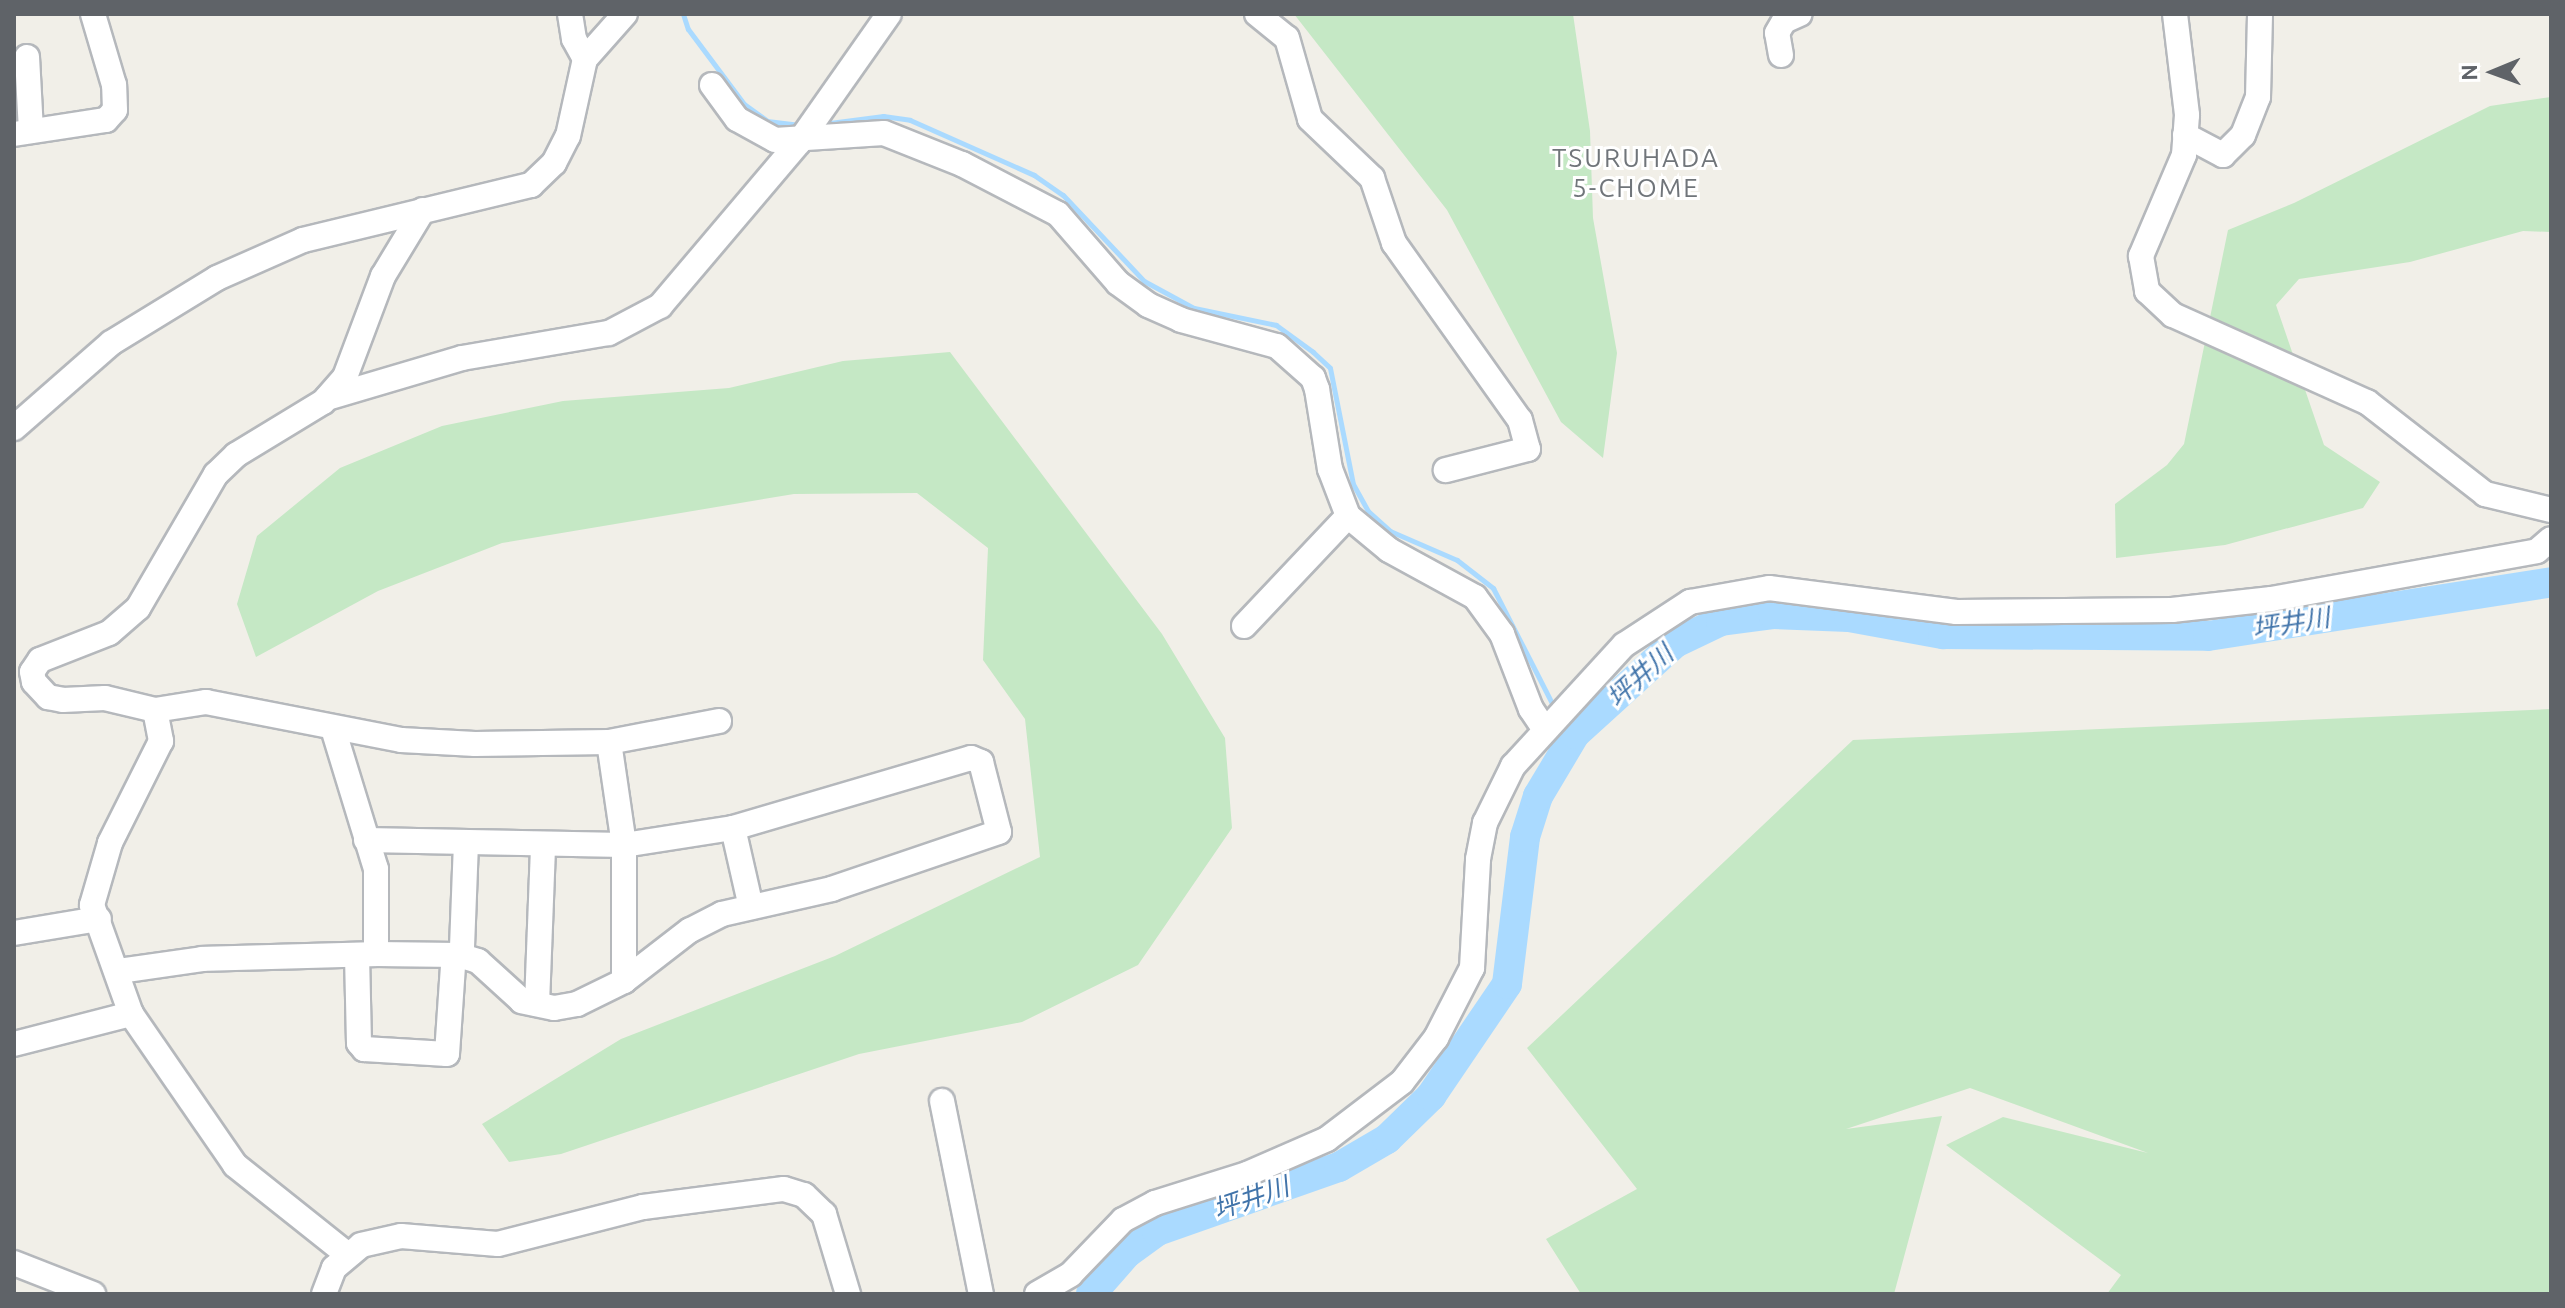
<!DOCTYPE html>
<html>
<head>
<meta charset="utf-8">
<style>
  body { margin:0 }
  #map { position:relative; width:2565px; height:1308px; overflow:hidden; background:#f1efe8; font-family:Ubuntu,"Noto Sans JP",sans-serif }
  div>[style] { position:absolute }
  .green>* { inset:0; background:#c5e8c5 }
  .stream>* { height:5px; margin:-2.5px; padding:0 2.5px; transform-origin:2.5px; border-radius:2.5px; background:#aadaff }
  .river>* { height:30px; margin:-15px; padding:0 15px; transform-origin:15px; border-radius:15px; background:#aadaff }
  .roads { filter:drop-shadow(2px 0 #b5b8bc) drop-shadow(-2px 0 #b5b8bc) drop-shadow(0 2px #b5b8bc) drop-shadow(0 -2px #b5b8bc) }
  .minor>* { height:24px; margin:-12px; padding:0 12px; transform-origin:12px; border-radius:12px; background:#fff }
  span { translate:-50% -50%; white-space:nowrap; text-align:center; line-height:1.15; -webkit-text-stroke:6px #fff; paint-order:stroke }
  .neighbourhood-label { font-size:26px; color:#70757a; letter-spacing:2px }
  .water-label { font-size:26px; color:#4174aa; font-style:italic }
  .frame { position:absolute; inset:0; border:16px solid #5f6368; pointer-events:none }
  .north { position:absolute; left:2453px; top:32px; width:80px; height:80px; -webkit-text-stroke:6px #fff; paint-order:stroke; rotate:269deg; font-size:22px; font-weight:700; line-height:32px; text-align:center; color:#5f6368 }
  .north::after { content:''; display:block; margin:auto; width:28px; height:36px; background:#5f6368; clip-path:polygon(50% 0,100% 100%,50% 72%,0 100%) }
</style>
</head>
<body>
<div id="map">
  <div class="green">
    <div style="clip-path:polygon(1294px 14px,1573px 14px,1590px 131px,1593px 218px,1617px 353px,1603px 458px,1561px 422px,1447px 210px)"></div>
    <div style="clip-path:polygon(2551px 97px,2551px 232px,2523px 231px,2410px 262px,2299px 279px,2276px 305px,2324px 445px,2380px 482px,2363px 508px,2225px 545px,2116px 558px,2115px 504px,2167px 465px,2184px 444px,2228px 230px,2294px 203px,2490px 106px)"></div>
    <div style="clip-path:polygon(950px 352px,1162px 634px,1225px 738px,1232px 828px,1138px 965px,1022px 1022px,859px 1054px,561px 1154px,509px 1162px,482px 1124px,621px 1039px,835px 956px,1040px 857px,1025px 719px,983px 660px,988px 548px,917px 493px,794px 494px,502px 543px,378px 591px,256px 657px,237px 604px,257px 536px,340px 468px,442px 426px,563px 401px,729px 388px,843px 361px)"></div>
    <div style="clip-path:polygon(2551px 709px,2551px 1294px,2107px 1294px,2121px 1275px,1946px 1145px,2003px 1117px,2148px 1153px,1970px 1088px,1846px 1129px,1942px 1116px,1894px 1294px,1581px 1294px,1546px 1239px,1637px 1189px,1527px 1048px,1853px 740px)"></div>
  </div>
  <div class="stream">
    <div style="left:683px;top:14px;width:16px;rotate:72deg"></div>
    <div style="left:688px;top:29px;width:94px;rotate:53.3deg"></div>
    <div style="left:744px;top:104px;width:29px;rotate:36deg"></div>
    <div style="left:767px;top:121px;width:33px;rotate:7deg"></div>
    <div style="left:822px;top:124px;width:62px;rotate:-7.5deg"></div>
    <div style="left:883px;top:116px;width:27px;rotate:8deg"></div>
    <div style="left:910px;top:120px;width:136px;rotate:23.9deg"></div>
    <div style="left:1034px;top:175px;width:35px;rotate:35deg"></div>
    <div style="left:1063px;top:195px;width:118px;rotate:46.7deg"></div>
    <div style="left:1144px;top:281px;width:57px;rotate:28.4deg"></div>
    <div style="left:1194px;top:308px;width:84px;rotate:11.7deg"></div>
    <div style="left:1276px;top:325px;width:46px;rotate:36.1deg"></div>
    <div style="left:1313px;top:352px;width:23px;rotate:43deg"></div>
    <div style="left:1330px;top:368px;width:118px;rotate:78.8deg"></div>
    <div style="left:1353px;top:484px;width:31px;rotate:61deg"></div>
    <div style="left:1368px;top:511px;width:30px;rotate:42deg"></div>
    <div style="left:1390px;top:531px;width:73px;rotate:23.4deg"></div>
    <div style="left:1457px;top:560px;width:46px;rotate:37.9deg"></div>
    <div style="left:1493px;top:588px;width:136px;rotate:62.9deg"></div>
    <div style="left:1564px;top:720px;width:18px;rotate:52deg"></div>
  </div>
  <div class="river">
    <div style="left:1091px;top:1294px;width:55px;rotate:-48.7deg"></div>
    <div style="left:1127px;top:1253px;width:37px;rotate:-36deg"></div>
    <div style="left:1157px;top:1231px;width:193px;rotate:-19.4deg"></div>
    <div style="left:1339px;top:1167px;width:56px;rotate:-30.3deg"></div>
    <div style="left:1387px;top:1139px;width:62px;rotate:-44.3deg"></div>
    <div style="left:1431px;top:1096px;width:135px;rotate:-55.8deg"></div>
    <div style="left:1507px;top:984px;width:148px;rotate:-83deg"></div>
    <div style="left:1525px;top:837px;width:43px;rotate:-72.4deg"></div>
    <div style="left:1538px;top:796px;width:72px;rotate:-59.2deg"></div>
    <div style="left:1575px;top:734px;width:135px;rotate:-42.3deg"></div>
    <div style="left:1675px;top:643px;width:51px;rotate:-25.6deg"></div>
    <div style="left:1721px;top:621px;width:52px;rotate:-7.7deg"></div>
    <div style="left:1773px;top:614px;width:76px;rotate:2.3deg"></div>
    <div style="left:1849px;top:617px;width:96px;rotate:10.3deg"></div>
    <div style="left:1943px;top:634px;width:265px;rotate:0.4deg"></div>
    <div style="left:2208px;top:636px;width:347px;rotate:-8.9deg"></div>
  </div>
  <div class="roads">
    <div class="minor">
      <div style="left:570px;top:14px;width:25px;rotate:81deg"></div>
      <div style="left:574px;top:39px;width:23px;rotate:61deg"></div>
      <div style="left:1257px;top:14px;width:38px;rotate:39deg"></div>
      <div style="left:1287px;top:38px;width:84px;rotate:74.1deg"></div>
      <div style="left:1310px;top:119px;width:86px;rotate:43.6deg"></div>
      <div style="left:1372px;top:178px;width:69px;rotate:71.3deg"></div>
      <div style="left:1394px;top:243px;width:217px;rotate:54.6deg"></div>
      <div style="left:1520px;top:420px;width:30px;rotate:75deg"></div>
      <div style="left:1528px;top:449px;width:85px;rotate:165.6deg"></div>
      <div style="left:2175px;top:14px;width:102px;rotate:83.2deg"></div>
      <div style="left:2187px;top:115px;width:40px;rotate:94.3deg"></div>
      <div style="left:2184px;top:155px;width:110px;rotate:113.1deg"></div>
      <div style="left:2141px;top:256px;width:36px;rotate:80deg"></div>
      <div style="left:2147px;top:291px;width:35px;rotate:43deg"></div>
      <div style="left:2173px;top:315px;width:213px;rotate:24.2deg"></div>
      <div style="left:2367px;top:402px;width:150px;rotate:37.9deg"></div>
      <div style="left:2485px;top:494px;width:68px;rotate:13.6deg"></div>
      <div style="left:1781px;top:55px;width:22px;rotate:-100deg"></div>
      <div style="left:1777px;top:33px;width:14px;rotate:-60deg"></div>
      <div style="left:1784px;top:21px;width:17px;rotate:-24deg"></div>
      <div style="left:27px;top:57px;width:74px;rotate:86.9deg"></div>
      <div style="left:712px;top:85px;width:42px;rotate:53.7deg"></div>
      <div style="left:737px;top:119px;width:43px;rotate:28.9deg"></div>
      <div style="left:775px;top:140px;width:109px;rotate:-3.7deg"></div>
      <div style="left:884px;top:133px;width:84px;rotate:21.7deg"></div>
      <div style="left:962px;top:164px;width:108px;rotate:27.5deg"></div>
      <div style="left:1058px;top:214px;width:91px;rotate:49deg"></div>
      <div style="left:1118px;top:283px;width:37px;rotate:36deg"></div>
      <div style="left:1148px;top:305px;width:36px;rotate:24deg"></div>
      <div style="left:1181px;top:320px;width:99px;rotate:15.2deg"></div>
      <div style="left:1277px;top:346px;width:48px;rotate:41.6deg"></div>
      <div style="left:1313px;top:378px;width:12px;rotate:70deg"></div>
      <div style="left:1317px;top:389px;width:81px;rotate:80.8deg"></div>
      <div style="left:1330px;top:469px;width:50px;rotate:69deg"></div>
      <div style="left:1348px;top:516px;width:53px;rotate:39.7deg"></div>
      <div style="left:1389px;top:550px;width:98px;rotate:28.7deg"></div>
      <div style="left:1475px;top:597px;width:46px;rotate:53.9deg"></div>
      <div style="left:1502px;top:634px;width:80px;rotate:68.9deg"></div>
      <div style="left:1531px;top:709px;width:25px;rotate:56deg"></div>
      <div style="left:14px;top:134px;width:93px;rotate:-8.7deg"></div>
      <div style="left:106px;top:120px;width:13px;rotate:-48deg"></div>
      <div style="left:115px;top:110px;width:25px;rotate:-92deg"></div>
      <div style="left:114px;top:85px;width:74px;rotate:-106.5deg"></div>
      <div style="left:2185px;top:135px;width:43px;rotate:27.8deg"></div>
      <div style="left:2223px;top:155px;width:28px;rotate:-45deg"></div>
      <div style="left:2243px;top:135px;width:41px;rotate:-68.5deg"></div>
      <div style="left:2258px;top:97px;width:83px;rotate:-88.6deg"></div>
      <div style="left:423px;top:210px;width:77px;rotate:121.2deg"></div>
      <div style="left:383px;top:276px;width:108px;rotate:110.6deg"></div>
      <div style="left:345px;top:377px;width:33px;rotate:131deg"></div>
      <div style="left:323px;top:402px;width:102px;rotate:148.7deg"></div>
      <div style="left:236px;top:455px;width:28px;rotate:136deg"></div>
      <div style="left:216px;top:474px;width:155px;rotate:120.2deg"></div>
      <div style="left:138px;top:608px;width:38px;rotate:139deg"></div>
      <div style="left:109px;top:633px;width:74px;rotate:158.6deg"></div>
      <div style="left:40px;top:660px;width:14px;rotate:124deg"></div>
      <div style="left:32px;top:672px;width:10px;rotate:79deg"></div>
      <div style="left:34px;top:682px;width:21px;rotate:47deg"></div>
      <div style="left:48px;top:697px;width:15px;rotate:11deg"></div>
      <div style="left:63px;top:700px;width:42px;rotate:-2.7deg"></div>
      <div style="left:105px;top:698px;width:51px;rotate:13.5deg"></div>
      <div style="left:155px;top:710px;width:52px;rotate:-8.9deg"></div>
      <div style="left:206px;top:702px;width:199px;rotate:11deg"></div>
      <div style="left:401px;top:740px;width:74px;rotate:3.1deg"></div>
      <div style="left:475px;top:744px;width:134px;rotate:-0.9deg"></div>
      <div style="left:609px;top:742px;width:112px;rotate:-10.8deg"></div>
      <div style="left:327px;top:398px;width:141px;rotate:-16.5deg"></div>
      <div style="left:462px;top:358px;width:149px;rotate:-9.7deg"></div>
      <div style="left:609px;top:333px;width:58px;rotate:-27.9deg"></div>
      <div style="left:660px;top:306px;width:215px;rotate:-49.7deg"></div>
      <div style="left:799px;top:142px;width:156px;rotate:-54.9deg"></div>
      <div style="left:14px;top:428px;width:129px;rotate:-41.2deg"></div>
      <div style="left:111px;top:343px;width:124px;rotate:-31.5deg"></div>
      <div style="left:217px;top:278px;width:94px;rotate:-23.8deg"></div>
      <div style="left:303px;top:240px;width:235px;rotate:-13.6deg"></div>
      <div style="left:531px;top:185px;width:32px;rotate:-44deg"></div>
      <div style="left:554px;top:163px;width:30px;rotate:-63deg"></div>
      <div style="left:568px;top:136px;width:79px;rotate:-77.6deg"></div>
      <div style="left:585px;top:59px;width:60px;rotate:-48.4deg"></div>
      <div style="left:1244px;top:626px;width:151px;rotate:-46.6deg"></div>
      <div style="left:155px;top:710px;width:32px;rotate:79deg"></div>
      <div style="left:161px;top:741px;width:114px;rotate:116.6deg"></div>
      <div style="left:110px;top:843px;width:65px;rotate:106.2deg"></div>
      <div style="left:92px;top:905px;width:116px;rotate:70.3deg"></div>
      <div style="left:131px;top:1014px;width:183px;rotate:55.4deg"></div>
      <div style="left:235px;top:1165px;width:143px;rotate:38.5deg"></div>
      <div style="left:609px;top:742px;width:104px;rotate:81.7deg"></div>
      <div style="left:624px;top:845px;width:136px;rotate:90deg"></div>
      <div style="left:733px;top:828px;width:81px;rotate:77.2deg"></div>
      <div style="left:366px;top:840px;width:258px;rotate:1.1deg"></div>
      <div style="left:624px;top:845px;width:110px;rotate:-8.9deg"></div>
      <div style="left:733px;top:828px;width:248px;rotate:-16.4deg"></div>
      <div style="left:971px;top:758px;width:11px;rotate:22deg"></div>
      <div style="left:981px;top:762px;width:72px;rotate:75.6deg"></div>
      <div style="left:999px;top:832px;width:176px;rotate:161.2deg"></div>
      <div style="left:832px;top:889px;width:113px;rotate:167.2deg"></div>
      <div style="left:722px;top:914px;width:36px;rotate:153deg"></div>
      <div style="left:690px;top:930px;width:83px;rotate:142.3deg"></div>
      <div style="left:624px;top:981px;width:52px;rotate:153.9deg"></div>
      <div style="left:577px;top:1004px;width:23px;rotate:170deg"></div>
      <div style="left:554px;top:1008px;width:33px;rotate:-168deg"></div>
      <div style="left:522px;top:1001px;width:59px;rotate:-137.7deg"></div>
      <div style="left:478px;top:961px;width:21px;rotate:-163deg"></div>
      <div style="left:458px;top:955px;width:82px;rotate:-179.3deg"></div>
      <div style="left:14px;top:933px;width:86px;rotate:-9.4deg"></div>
      <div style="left:357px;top:955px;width:88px;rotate:88.7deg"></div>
      <div style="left:359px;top:1043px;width:8px;rotate:50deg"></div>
      <div style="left:364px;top:1049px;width:83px;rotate:3.4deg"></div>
      <div style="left:447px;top:1054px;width:89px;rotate:-86.1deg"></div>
      <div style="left:453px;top:965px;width:20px;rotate:-63deg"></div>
      <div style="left:462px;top:947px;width:103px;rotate:-87.8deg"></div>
      <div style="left:119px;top:971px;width:84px;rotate:-8.2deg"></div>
      <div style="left:202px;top:959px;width:174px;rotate:-1.6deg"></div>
      <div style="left:376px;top:954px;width:85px;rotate:-90deg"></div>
      <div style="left:376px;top:869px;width:147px;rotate:-107deg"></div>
      <div style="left:537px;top:1004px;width:158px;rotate:-87.8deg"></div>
      <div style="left:14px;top:1044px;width:121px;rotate:-14.4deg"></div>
      <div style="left:942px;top:1101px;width:197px;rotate:78.6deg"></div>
      <div style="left:14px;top:1263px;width:85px;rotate:21.4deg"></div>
      <div style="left:324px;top:1294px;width:28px;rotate:-69deg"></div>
      <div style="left:334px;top:1268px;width:35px;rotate:-40deg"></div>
      <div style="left:361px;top:1245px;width:41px;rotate:-12.7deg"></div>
      <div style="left:401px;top:1236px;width:97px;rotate:4.7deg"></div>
      <div style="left:498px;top:1244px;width:150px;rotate:-14.3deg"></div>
      <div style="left:643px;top:1207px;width:142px;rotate:-7.3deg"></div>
      <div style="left:784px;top:1189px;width:21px;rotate:17deg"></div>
      <div style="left:804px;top:1195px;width:28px;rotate:44deg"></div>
      <div style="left:824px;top:1214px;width:84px;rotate:73.3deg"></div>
      <div style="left:1037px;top:1294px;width:39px;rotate:-30deg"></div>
      <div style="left:1071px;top:1274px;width:75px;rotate:-46.1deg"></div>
      <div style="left:1123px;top:1220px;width:36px;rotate:-28deg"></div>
      <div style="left:1155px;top:1203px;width:96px;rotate:-17.5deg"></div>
      <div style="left:1247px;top:1174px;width:87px;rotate:-23.6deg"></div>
      <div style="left:1327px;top:1139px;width:94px;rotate:-37.2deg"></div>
      <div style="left:1402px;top:1082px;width:56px;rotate:-52.3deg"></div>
      <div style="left:1436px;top:1038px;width:79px;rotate:-62.8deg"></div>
      <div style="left:1472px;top:968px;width:109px;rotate:-86.8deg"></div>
      <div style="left:1478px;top:859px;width:37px;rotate:-79deg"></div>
      <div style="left:1485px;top:823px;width:64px;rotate:-63.8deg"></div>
      <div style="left:1513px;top:766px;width:164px;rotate:-47.5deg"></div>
      <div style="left:1624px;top:645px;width:79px;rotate:-33.1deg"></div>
      <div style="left:1690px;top:602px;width:80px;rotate:-10deg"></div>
      <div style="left:1769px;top:588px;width:189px;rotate:7.3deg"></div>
      <div style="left:1956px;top:612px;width:216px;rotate:-0.5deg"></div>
      <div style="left:2172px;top:610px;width:100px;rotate:-6.3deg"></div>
      <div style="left:2271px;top:599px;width:270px;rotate:-10.2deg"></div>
      <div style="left:2537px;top:551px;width:18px;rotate:-41deg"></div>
    </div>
  </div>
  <div class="neighbourhood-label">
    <span style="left:1636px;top:173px">TSURUHADA<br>5-CHOME</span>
  </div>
  <div class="water-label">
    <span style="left:2291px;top:623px;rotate:-9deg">坪井川</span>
    <span style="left:1640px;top:676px;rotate:-42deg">坪井川</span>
    <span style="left:1251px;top:1198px;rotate:-19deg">坪井川</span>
  </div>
  <div class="frame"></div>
  <div class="north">N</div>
</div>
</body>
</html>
